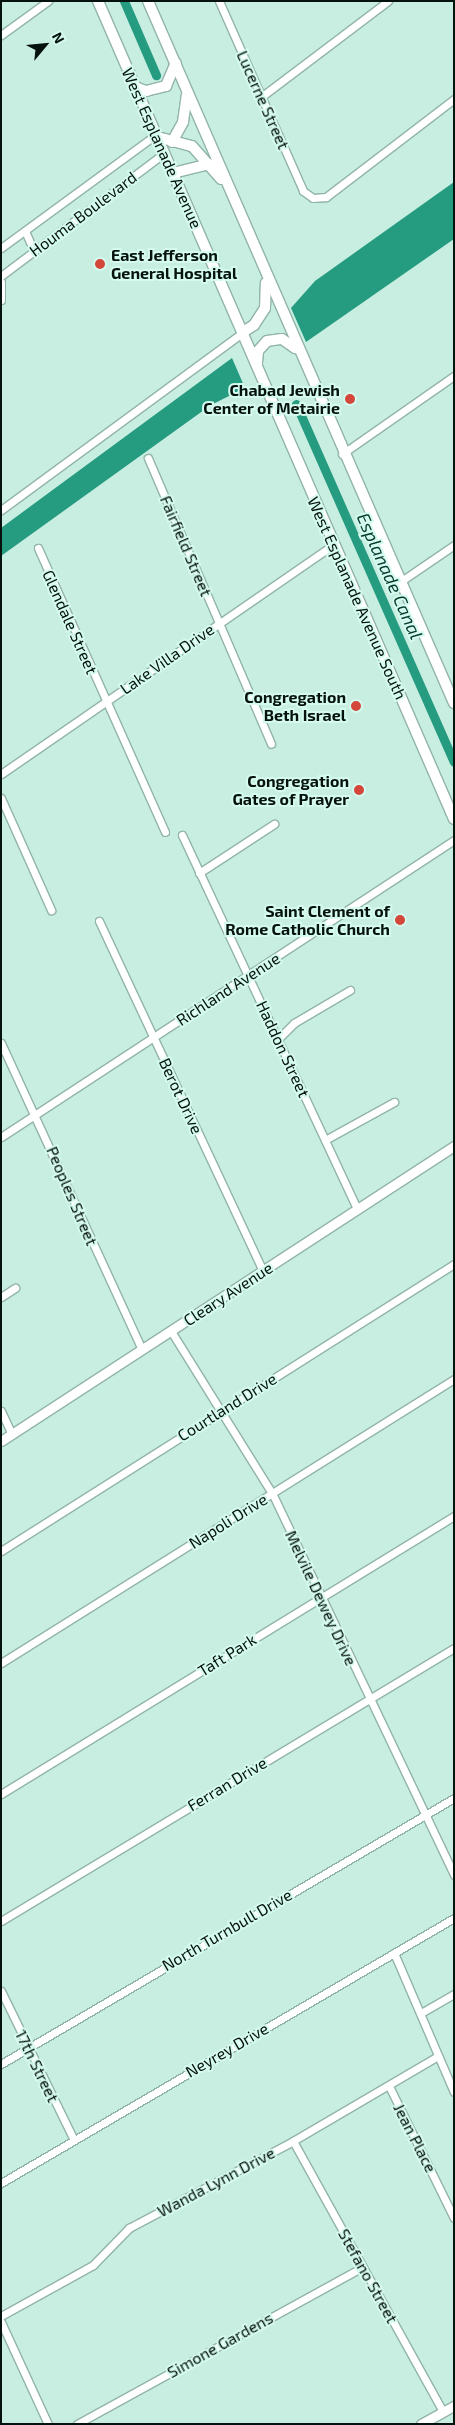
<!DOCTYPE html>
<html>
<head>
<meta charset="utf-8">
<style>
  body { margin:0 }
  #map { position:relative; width:455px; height:2425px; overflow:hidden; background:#c8ede1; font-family:"Exo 2",sans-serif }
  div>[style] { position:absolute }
  .water>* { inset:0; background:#259b80 }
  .canal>* { height:9px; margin:-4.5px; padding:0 4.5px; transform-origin:4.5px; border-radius:4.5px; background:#259b80 }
  .roads { filter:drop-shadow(1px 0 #91b4a8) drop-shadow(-1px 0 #91b4a8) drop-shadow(0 1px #91b4a8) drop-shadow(0 -1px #91b4a8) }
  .minor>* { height:7px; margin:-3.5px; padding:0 3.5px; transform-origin:3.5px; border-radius:3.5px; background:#fff }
  .tertiary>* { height:9px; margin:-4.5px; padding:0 4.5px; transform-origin:4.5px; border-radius:4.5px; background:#fff }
  .secondary>* { height:10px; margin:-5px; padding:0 5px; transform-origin:5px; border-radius:5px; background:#fff }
  .dots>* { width:14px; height:14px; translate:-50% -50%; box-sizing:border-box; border:2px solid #d5faee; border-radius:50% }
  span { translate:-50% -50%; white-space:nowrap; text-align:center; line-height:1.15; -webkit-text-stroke:4px #d5faee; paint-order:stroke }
  .street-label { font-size:16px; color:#05120e }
  .poi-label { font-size:16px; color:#05120e; font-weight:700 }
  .left { translate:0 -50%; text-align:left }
  .right { translate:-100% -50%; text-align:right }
  .water-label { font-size:18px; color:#06392e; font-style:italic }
  .frame { position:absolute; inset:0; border:2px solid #05120e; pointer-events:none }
  .north { position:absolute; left:20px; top:20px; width:50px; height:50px; -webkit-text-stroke:4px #d5faee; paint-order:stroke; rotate:62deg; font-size:14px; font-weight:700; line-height:20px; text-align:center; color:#05120e }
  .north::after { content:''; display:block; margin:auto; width:18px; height:22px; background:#05120e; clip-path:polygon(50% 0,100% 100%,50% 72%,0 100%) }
</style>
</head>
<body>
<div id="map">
  <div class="water">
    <div style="clip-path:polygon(454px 182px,454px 239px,306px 342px,291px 308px,315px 281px)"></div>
    <div style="clip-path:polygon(232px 358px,245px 388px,211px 405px,1px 556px,1px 528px)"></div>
  </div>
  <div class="canal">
    <div style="left:124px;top:1px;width:81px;rotate:66.6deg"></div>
    <div style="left:296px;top:404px;width:391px;rotate:66.2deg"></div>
  </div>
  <div class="roads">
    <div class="minor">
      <div style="left:219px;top:1px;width:208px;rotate:66.1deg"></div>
      <div style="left:303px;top:191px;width:12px;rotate:35deg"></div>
      <div style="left:313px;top:198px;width:13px;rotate:-4deg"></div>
      <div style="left:326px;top:197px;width:161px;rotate:-37.4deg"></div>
      <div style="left:1px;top:35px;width:58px;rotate:-35.9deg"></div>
      <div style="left:261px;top:97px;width:159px;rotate:-37.1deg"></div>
      <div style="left:25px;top:231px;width:22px;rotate:66deg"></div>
      <div style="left:1px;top:248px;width:190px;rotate:-36.2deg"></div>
      <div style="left:1px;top:276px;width:204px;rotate:-37deg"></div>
      <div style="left:1px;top:282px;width:18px;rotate:90deg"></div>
      <div style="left:342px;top:454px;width:136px;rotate:-34.9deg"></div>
      <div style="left:148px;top:458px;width:311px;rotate:66.7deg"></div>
      <div style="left:1px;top:510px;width:300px;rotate:-36.3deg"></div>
      <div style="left:38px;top:548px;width:311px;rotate:65.9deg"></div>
      <div style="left:400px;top:582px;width:65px;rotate:-34.4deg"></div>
      <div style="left:1px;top:774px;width:403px;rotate:-34.6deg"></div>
      <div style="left:1px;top:798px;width:123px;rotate:65.9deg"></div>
      <div style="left:182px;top:835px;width:413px;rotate:64.9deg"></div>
      <div style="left:199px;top:873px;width:90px;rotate:-33.2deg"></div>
      <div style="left:99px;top:921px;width:387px;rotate:64.9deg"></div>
      <div style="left:279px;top:1038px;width:21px;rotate:-45deg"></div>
      <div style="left:294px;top:1023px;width:65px;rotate:-30.5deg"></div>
      <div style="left:1px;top:1043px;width:337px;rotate:65.3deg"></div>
      <div style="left:1px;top:1137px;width:542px;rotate:-33.25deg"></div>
      <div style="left:325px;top:1140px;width:79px;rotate:-28.8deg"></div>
      <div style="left:1px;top:1297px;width:17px;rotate:-33deg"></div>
      <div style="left:171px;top:1331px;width:191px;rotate:58.1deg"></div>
      <div style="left:272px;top:1493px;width:423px;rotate:64.5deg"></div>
      <div style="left:1px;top:1411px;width:26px;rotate:65deg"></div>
      <div style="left:1px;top:1551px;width:536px;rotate:-32.36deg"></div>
      <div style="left:1px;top:1663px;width:535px;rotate:-32.08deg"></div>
      <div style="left:1px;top:1794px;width:532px;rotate:-31.54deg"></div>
      <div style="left:1px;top:1921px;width:529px;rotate:-31.08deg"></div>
      <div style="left:394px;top:1953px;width:151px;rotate:66.7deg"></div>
      <div style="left:1px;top:1991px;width:166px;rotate:63.9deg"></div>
      <div style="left:421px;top:2013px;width:38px;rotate:-30deg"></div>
      <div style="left:1px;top:2064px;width:525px;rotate:-30.42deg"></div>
      <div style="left:389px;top:2086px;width:147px;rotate:63.8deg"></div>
      <div style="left:293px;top:2141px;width:310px;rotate:61deg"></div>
      <div style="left:1px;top:2183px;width:525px;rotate:-30.33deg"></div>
      <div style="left:1px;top:2316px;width:105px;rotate:-29deg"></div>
      <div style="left:93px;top:2265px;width:52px;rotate:-45.8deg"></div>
      <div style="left:129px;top:2228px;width:186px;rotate:-27.9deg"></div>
      <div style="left:293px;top:2141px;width:168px;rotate:-30.4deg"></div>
      <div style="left:1px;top:2322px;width:112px;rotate:65.3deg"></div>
      <div style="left:77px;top:2424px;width:326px;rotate:-28.8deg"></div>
    </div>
    <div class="tertiary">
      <div style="left:1px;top:1441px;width:541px;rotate:-33.07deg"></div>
      <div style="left:421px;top:2424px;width:38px;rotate:-29deg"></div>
    </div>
    <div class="secondary">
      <div style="left:98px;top:1px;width:892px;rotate:66.48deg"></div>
      <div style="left:148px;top:1px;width:766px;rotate:66.45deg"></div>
      <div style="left:135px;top:87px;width:12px;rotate:20deg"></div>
      <div style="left:146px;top:91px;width:21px;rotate:-14deg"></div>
      <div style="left:166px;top:86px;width:25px;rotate:-67deg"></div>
      <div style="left:154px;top:136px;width:39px;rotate:15deg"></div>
      <div style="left:192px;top:146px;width:44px;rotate:48.7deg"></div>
      <div style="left:172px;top:142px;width:23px;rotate:-61deg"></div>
      <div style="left:183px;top:122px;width:27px;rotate:-82deg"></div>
      <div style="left:173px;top:173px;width:37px;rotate:-14deg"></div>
      <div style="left:243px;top:332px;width:13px;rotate:-32deg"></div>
      <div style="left:254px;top:325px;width:20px;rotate:-57deg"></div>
      <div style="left:265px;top:308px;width:25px;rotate:-88deg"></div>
      <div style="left:257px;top:363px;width:12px;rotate:-85deg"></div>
      <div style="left:258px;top:351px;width:13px;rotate:-48deg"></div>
      <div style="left:267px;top:341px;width:15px;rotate:-8deg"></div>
      <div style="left:282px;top:339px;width:16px;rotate:35deg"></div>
    </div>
  </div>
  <div class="dots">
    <div style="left:100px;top:264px;background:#d4463a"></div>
    <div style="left:350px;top:399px;background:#d4463a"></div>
    <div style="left:356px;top:706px;background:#d4463a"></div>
    <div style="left:359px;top:790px;background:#d4463a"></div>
    <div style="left:400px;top:920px;background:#d4463a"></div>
  </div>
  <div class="street-label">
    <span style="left:263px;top:100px;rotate:66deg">Lucerne Street</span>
    <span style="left:162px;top:148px;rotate:66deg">West Esplanade Avenue</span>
    <span style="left:83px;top:214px;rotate:-37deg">Houma Boulevard</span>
    <span style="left:186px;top:546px;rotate:67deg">Fairfield Street</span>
    <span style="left:357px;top:598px;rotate:66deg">West Esplanade Avenue South</span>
    <span style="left:70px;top:622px;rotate:66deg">Glendale Street</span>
    <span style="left:167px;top:659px;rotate:-35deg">Lake Villa Drive</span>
    <span style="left:228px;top:989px;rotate:-33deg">Richland Avenue</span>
    <span style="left:283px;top:1049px;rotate:65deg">Haddon Street</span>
    <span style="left:181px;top:1096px;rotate:65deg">Berot Drive</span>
    <span style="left:72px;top:1196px;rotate:67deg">Peoples Street</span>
    <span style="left:228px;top:1294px;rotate:-33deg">Cleary Avenue</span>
    <span style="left:227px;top:1407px;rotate:-32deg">Courtland Drive</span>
    <span style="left:228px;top:1521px;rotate:-32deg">Napoli Drive</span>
    <span style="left:321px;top:1598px;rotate:65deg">Melvile Dewey Drive</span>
    <span style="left:227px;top:1655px;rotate:-32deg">Taft Park</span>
    <span style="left:227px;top:1784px;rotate:-31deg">Ferran Drive</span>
    <span style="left:227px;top:1930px;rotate:-30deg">North Turnbull Drive</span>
    <span style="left:227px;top:2050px;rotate:-30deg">Neyrey Drive</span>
    <span style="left:37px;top:2066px;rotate:64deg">17th Street</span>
    <span style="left:415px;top:2138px;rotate:63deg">Jean Place</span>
    <span style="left:216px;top:2182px;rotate:-28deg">Wanda Lynn Drive</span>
    <span style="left:368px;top:2276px;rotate:61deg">Stefano Street</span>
    <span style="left:220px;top:2345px;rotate:-29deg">Simone Gardens</span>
  </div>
  <div class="poi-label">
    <span class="left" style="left:111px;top:264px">East Jefferson<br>General Hospital</span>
    <span class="right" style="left:340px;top:399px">Chabad Jewish<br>Center of Metairie</span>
    <span class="right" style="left:346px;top:706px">Congregation<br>Beth Israel</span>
    <span class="right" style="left:349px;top:790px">Congregation<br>Gates of Prayer</span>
    <span class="right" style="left:390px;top:920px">Saint Clement of<br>Rome Catholic Church</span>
  </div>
  <div class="water-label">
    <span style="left:390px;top:576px;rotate:66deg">Esplanade Canal</span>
  </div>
  <div class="frame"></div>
  <div class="north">N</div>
</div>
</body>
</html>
